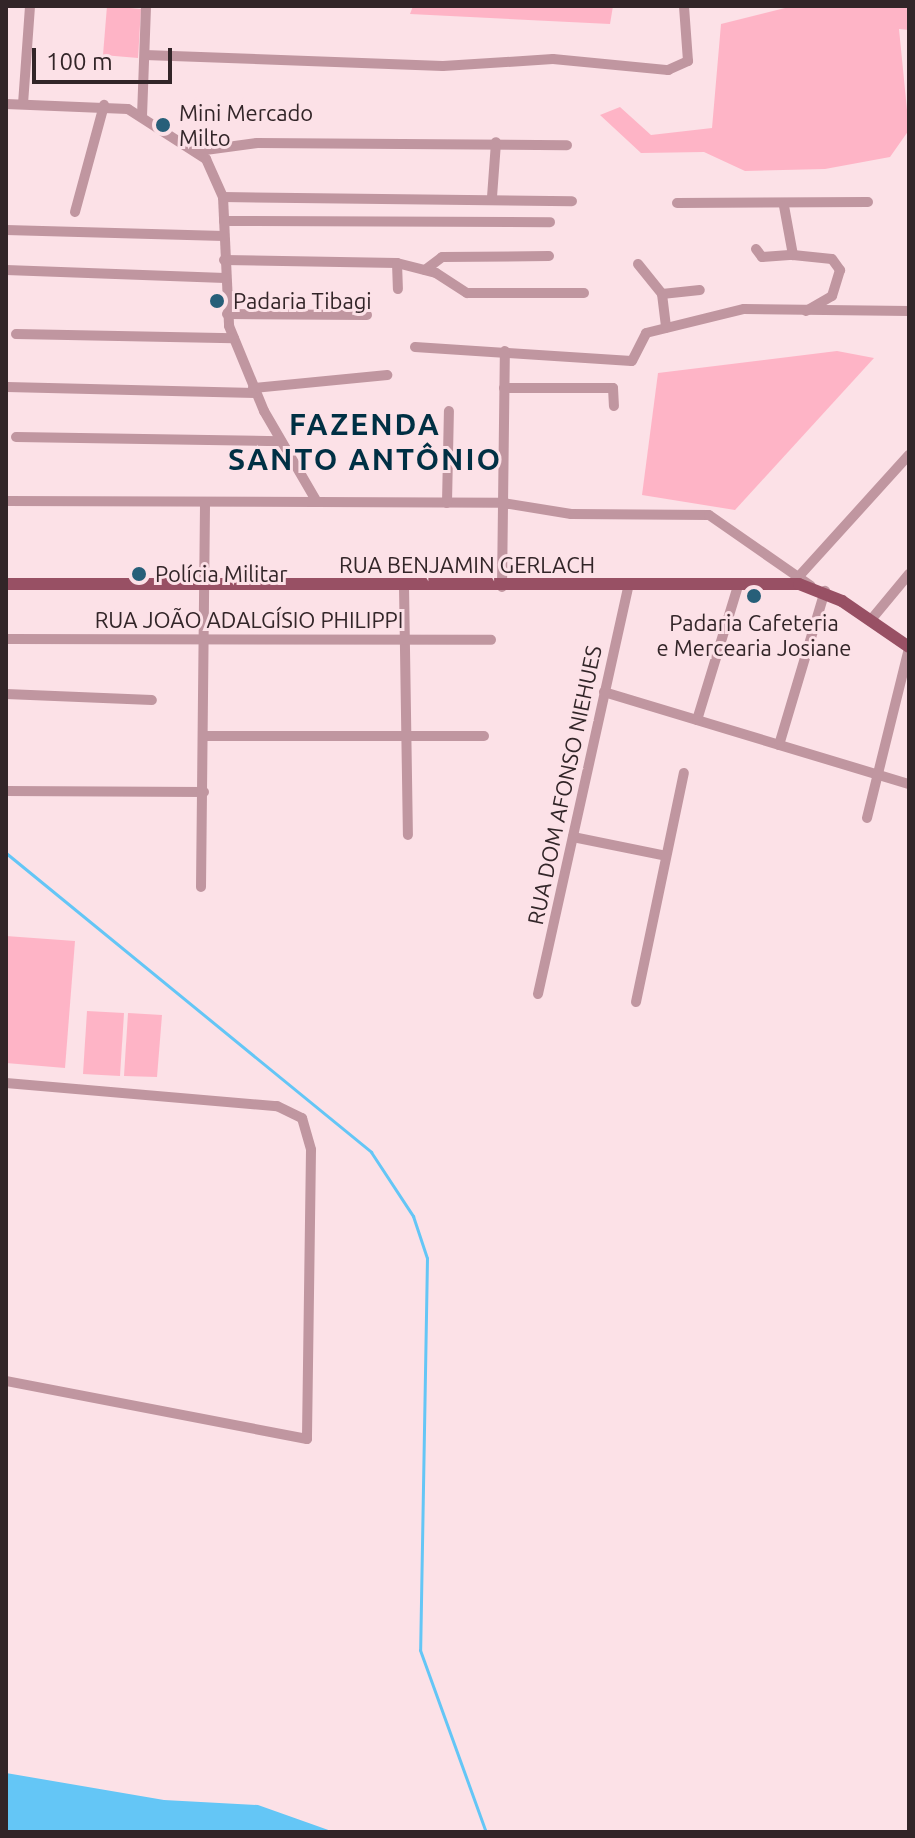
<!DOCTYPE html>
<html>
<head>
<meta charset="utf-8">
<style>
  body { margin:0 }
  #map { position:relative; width:915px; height:1838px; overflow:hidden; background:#fce1e7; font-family:Ubuntu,sans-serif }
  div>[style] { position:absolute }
  .green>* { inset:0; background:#feb4c6 }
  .water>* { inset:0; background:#64c6f6 }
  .stream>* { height:3px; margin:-1.5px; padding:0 1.5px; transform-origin:1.5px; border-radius:1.5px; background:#64c6f6 }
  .minor>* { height:10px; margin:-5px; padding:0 5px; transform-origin:5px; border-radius:5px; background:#c096a0 }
  .major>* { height:12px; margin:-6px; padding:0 6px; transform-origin:6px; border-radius:6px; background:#985064 }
  .dots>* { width:22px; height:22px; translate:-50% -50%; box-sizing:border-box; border:4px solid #fce1e7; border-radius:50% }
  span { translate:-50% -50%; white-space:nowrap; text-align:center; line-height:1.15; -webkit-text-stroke:6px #fce1e7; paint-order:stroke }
  .poi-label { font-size:22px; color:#322528 }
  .left { translate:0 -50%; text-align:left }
  .street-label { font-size:22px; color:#322528 }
  .district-label { font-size:30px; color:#003044; font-weight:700; letter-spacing:2px }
  .frame { position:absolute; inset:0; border:8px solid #322528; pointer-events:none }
  .scale { position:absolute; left:32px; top:48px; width:140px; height:36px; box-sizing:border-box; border:4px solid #322528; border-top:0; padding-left:10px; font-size:24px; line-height:28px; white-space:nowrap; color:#322528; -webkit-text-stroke:6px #fce1e7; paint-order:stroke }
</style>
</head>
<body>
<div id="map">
  <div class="green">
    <div style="clip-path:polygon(107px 6px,141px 9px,138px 58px,103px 55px)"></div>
    <div style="clip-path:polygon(413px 6px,613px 6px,610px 24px,410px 14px)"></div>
    <div style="clip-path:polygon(793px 6px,909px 6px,909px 30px,899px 29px,909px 130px,890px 157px,825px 169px,745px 171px,704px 152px,641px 153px,600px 115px,620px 107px,651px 135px,712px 128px,721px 24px)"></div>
    <div style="clip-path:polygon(837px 351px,874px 358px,735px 510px,642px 495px,658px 373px)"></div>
    <div style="clip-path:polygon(6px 936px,75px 941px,65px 1068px,6px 1063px)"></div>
    <div style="clip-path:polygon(87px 1011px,124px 1013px,120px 1076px,83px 1074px)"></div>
    <div style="clip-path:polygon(128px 1013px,162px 1015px,157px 1077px,124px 1076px)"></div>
  </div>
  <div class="water">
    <div style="clip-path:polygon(6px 1773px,164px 1800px,258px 1805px,334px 1832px,6px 1832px)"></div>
  </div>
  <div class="stream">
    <div style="left:6px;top:853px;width:472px;rotate:39.3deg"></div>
    <div style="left:371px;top:1152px;width:77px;rotate:56.7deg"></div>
    <div style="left:413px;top:1216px;width:44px;rotate:71.6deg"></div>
    <div style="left:427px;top:1258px;width:392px;rotate:91deg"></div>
    <div style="left:420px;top:1650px;width:194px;rotate:70.1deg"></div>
  </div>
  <div class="minor">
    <div style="left:145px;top:55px;width:298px;rotate:2.1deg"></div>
    <div style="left:443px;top:66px;width:110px;rotate:-3.6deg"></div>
    <div style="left:553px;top:59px;width:116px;rotate:5.5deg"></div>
    <div style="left:668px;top:70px;width:22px;rotate:-24deg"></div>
    <div style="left:688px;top:61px;width:55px;rotate:-94.2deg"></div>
    <div style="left:6px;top:104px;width:122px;rotate:2.3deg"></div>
    <div style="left:128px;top:109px;width:93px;rotate:32.7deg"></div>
    <div style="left:206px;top:159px;width:42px;rotate:65.9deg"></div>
    <div style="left:223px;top:197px;width:129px;rotate:87.3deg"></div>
    <div style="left:229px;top:326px;width:92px;rotate:67.6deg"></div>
    <div style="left:264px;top:411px;width:105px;rotate:59.8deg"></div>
    <div style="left:23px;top:104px;width:98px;rotate:-85.9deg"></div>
    <div style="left:142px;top:116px;width:110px;rotate:-87.9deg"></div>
    <div style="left:198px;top:151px;width:60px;rotate:-7.7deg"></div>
    <div style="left:257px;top:143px;width:310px;rotate:0.4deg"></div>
    <div style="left:223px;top:197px;width:349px;rotate:0.7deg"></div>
    <div style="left:492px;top:197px;width:55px;rotate:-85.8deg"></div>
    <div style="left:677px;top:203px;width:191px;rotate:-0.3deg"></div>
    <div style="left:784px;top:206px;width:50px;rotate:79.6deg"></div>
    <div style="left:793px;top:255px;width:39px;rotate:6deg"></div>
    <div style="left:832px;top:259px;width:14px;rotate:54deg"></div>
    <div style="left:840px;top:270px;width:27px;rotate:107deg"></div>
    <div style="left:832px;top:296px;width:30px;rotate:150deg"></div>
    <div style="left:75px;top:212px;width:111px;rotate:-74.8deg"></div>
    <div style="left:224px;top:221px;width:326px;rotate:0.2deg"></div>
    <div style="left:6px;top:230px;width:218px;rotate:1.6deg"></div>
    <div style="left:756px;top:249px;width:10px;rotate:53deg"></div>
    <div style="left:762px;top:257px;width:31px;rotate:-4deg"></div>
    <div style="left:224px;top:260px;width:173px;rotate:1deg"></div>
    <div style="left:397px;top:263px;width:40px;rotate:14.4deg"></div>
    <div style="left:436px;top:273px;width:37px;rotate:33deg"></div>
    <div style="left:467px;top:293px;width:117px"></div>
    <div style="left:397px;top:263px;width:26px;rotate:88deg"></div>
    <div style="left:638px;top:264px;width:38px;rotate:51deg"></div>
    <div style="left:662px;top:294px;width:34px;rotate:83deg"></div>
    <div style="left:6px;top:270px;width:219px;rotate:2.1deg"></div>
    <div style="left:425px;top:270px;width:21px;rotate:-37deg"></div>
    <div style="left:442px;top:257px;width:107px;rotate:-0.5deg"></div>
    <div style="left:662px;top:294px;width:38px;rotate:-6deg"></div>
    <div style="left:227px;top:314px;width:140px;rotate:0.4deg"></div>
    <div style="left:16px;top:334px;width:218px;rotate:1.1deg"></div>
    <div style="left:415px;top:347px;width:217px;rotate:3.7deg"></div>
    <div style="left:632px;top:361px;width:31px;rotate:-63deg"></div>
    <div style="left:646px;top:333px;width:101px;rotate:-13.8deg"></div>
    <div style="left:744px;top:309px;width:165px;rotate:0.7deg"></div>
    <div style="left:7px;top:387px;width:248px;rotate:1.4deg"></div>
    <div style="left:253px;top:388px;width:135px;rotate:-5.5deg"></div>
    <div style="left:504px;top:388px;width:109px"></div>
    <div style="left:613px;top:388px;width:18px;rotate:87deg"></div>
    <div style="left:16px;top:437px;width:265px;rotate:0.9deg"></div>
    <div style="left:6px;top:501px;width:497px;rotate:0.2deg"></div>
    <div style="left:503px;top:503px;width:69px;rotate:9.2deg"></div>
    <div style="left:571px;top:514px;width:138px;rotate:0.4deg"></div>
    <div style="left:709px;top:515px;width:124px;rotate:34.8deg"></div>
    <div style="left:447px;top:503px;width:92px;rotate:-88.8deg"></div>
    <div style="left:801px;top:574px;width:161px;rotate:-47.8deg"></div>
    <div style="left:404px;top:586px;width:249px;rotate:89.1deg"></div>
    <div style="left:502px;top:587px;width:236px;rotate:-89.3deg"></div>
    <div style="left:870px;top:621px;width:61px;rotate:-50.3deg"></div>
    <div style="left:6px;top:639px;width:485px;rotate:0.1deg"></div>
    <div style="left:604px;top:692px;width:319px;rotate:16.8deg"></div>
    <div style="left:6px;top:694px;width:146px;rotate:2.4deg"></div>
    <div style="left:697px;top:720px;width:143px;rotate:-73deg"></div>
    <div style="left:204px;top:736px;width:280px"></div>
    <div style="left:779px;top:745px;width:161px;rotate:-73.4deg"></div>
    <div style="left:6px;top:791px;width:198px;rotate:0.3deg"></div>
    <div style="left:867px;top:818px;width:175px;rotate:-76.1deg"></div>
    <div style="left:573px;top:837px;width:95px;rotate:11.5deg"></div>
    <div style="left:201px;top:887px;width:385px;rotate:-89.4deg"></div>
    <div style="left:538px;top:994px;width:420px;rotate:-77.5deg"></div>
    <div style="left:636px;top:1002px;width:234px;rotate:-78.2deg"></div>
    <div style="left:6px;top:1083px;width:272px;rotate:4.9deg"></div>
    <div style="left:277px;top:1106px;width:28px;rotate:26deg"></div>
    <div style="left:302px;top:1118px;width:33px;rotate:74deg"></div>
    <div style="left:311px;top:1150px;width:289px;rotate:90.8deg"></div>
    <div style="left:307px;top:1439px;width:307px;rotate:-169.1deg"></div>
  </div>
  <div class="major">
    <div style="left:6px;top:584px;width:793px"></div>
    <div style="left:799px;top:584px;width:46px;rotate:21.6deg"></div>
    <div style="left:842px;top:601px;width:81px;rotate:34.5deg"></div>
  </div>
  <div class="dots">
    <div style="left:163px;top:125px;background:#275f79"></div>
    <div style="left:217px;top:301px;background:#275f79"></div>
    <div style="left:139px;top:574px;background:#275f79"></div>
    <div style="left:754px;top:596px;background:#275f79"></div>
  </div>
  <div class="poi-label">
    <span class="left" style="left:179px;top:125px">Mini Mercado<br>Milto</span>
    <span class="left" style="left:233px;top:301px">Padaria Tibagi</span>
    <span class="left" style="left:155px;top:574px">Polícia Militar</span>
    <span style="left:754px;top:635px">Padaria Cafeteria<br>e Mercearia Josiane</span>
  </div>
  <div class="street-label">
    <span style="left:467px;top:565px">RUA BENJAMIN GERLACH</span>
    <span style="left:249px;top:620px">RUA JOÃO ADALGÍSIO PHILIPPI</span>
    <span style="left:564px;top:785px;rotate:-78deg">RUA DOM AFONSO NIEHUES</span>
  </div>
  <div class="district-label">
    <span style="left:365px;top:441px">FAZENDA<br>SANTO ANTÔNIO</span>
  </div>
  <div class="frame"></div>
  <div class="scale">100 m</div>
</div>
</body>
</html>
